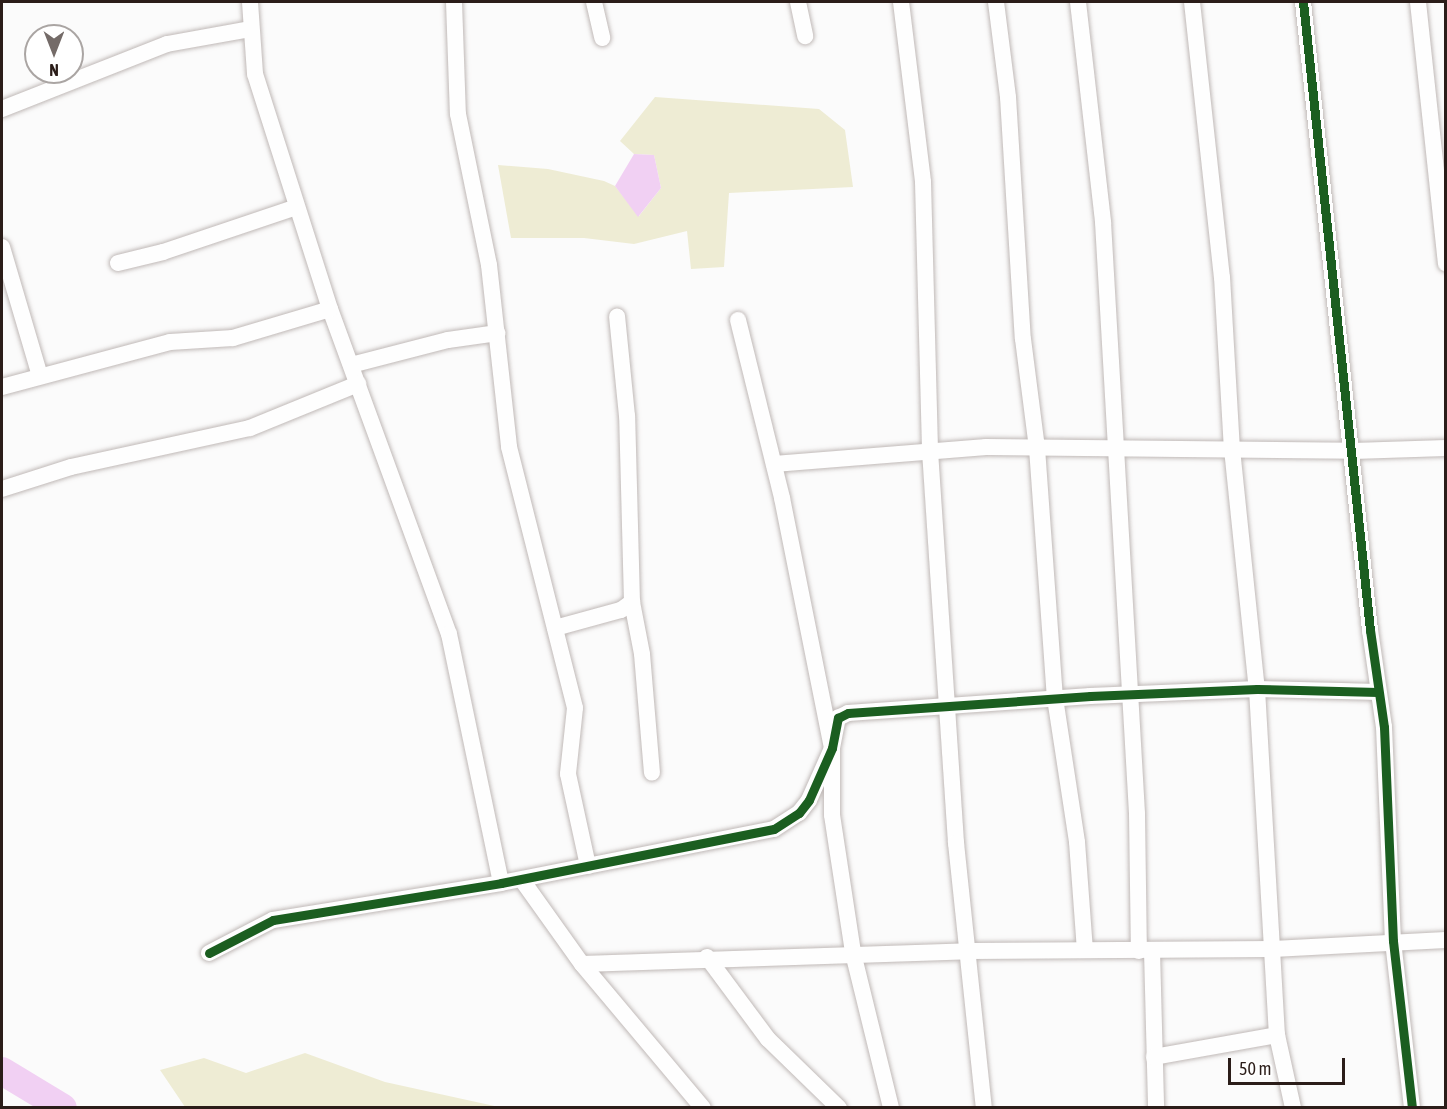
<!DOCTYPE html>
<html>
<head>
<meta charset="utf-8">
<style>
  body { margin:0 }
  #map { position:relative; width:1447px; height:1109px; overflow:hidden; background:#fbfbfb; font-family:"Asap Condensed",sans-serif }
  div>[style] { position:absolute }
  .green>* { inset:0; background:#eeecd4 }
  .water>* { inset:0; background:#f1d0f3 }
  .river>* { height:28px; margin:-14px; padding:0 14px; transform-origin:14px; border-radius:14px; background:#f1d0f3 }
  .roads { filter:drop-shadow(0 0 2px #c0b9b7) drop-shadow(0 0 2px #c0b9b7) }
  .minor>* { height:16px; margin:-8px; padding:0 8px; transform-origin:8px; border-radius:8px; background:#fefefe }
  .cycleway>* { height:9px; margin:-4.5px; padding:0 4.5px; transform-origin:4.5px; border-radius:4.5px; background:#1b5e20 }
  span { translate:-50% -50%; white-space:nowrap; text-align:center; line-height:1.15; -webkit-text-stroke:4.5px #fff; paint-order:stroke }
  .frame { position:absolute; inset:0; border:3px solid #2b1d19; pointer-events:none }
  .north { position:absolute; left:24px; top:24px; width:60px; height:60px; box-sizing:border-box; background:#fff; border:2px solid #aaa5a3; border-radius:50%; rotate:180deg; font-size:16px; font-weight:700; line-height:24px; text-align:center; color:#2b1d19 }
  .north::after { content:''; display:block; margin:auto; width:21px; height:27px; background:#746b68; clip-path:polygon(50% 0,100% 100%,50% 72%,0 100%) }
  .scale { position:absolute; left:1228px; top:1058px; width:117px; height:27px; box-sizing:border-box; border:3px solid #2b1d19; border-top:0; padding-left:8px; font-size:18px; line-height:21px; white-space:nowrap; color:#2b1d19; -webkit-text-stroke:4px #fff; paint-order:stroke }
</style>
</head>
<body>
<div id="map">
  <div class="green">
    <div style="clip-path:polygon(655px 97px,819px 109px,845px 130px,853px 187px,729px 193px,724px 267px,691px 269px,687px 231px,634px 244px,584px 238px,511px 238px,498px 165px,548px 169px,604px 181px,615px 186px,639px 216px,661px 188px,654px 155px,634px 154px,620px 141px)"></div>
    <div style="clip-path:polygon(305px 1053px,385px 1082px,499px 1107px,185px 1107px,160px 1070px,204px 1058px,246px 1073px)"></div>
  </div>
  <div class="water">
    <div style="clip-path:polygon(634px 154px,654px 155px,661px 188px,638px 217px,615px 186px)"></div>
  </div>
  <div class="river">
    <div style="left:2px;top:1071px;width:71px;rotate:31.2deg"></div>
  </div>
  <div class="roads">
    <div class="minor">
      <div style="left:250px;top:2px;width:72px;rotate:86deg"></div>
      <div style="left:255px;top:74px;width:247px;rotate:72.3deg"></div>
      <div style="left:330px;top:309px;width:346px;rotate:69.9deg"></div>
      <div style="left:449px;top:634px;width:254px;rotate:78.2deg"></div>
      <div style="left:454px;top:2px;width:112px;rotate:88deg"></div>
      <div style="left:458px;top:114px;width:154px;rotate:78.4deg"></div>
      <div style="left:489px;top:265px;width:183px;rotate:83.7deg"></div>
      <div style="left:509px;top:447px;width:269px;rotate:75.8deg"></div>
      <div style="left:575px;top:708px;width:66px;rotate:96.1deg"></div>
      <div style="left:568px;top:774px;width:94px;rotate:77.7deg"></div>
      <div style="left:594px;top:2px;width:37px;rotate:77deg"></div>
      <div style="left:798px;top:2px;width:35px;rotate:78deg"></div>
      <div style="left:901px;top:2px;width:181px;rotate:83deg"></div>
      <div style="left:923px;top:182px;width:269px;rotate:88.5deg"></div>
      <div style="left:930px;top:451px;width:393px;rotate:86.2deg"></div>
      <div style="left:956px;top:843px;width:266px;rotate:84deg"></div>
      <div style="left:996px;top:2px;width:96px;rotate:82.8deg"></div>
      <div style="left:1008px;top:97px;width:242px;rotate:86.5deg"></div>
      <div style="left:1023px;top:339px;width:110px;rotate:82.7deg"></div>
      <div style="left:1037px;top:448px;width:251px;rotate:85.9deg"></div>
      <div style="left:1055px;top:698px;width:146px;rotate:81.3deg"></div>
      <div style="left:1077px;top:842px;width:108px;rotate:85.8deg"></div>
      <div style="left:1078px;top:2px;width:221px;rotate:83.5deg"></div>
      <div style="left:1103px;top:222px;width:593px;rotate:86.71deg"></div>
      <div style="left:1137px;top:814px;width:137px;rotate:89.2deg"></div>
      <div style="left:1192px;top:2px;width:277px;rotate:83.8deg"></div>
      <div style="left:1222px;top:277px;width:172px;rotate:86.7deg"></div>
      <div style="left:1232px;top:449px;width:241px;rotate:84.1deg"></div>
      <div style="left:1257px;top:689px;width:347px;rotate:86.7deg"></div>
      <div style="left:1277px;top:1035px;width:75px;rotate:77.6deg"></div>
      <div style="left:1303px;top:2px;width:632px;rotate:83.91deg"></div>
      <div style="left:1370px;top:630px;width:98px;rotate:81.8deg"></div>
      <div style="left:1384px;top:727px;width:214px;rotate:87.6deg"></div>
      <div style="left:1393px;top:941px;width:168px;rotate:83.5deg"></div>
      <div style="left:1418px;top:2px;width:263px;rotate:83.9deg"></div>
      <div style="left:2px;top:109px;width:177px;rotate:-21.5deg"></div>
      <div style="left:167px;top:44px;width:84px;rotate:-10.2deg"></div>
      <div style="left:2px;top:247px;width:134px;rotate:73.6deg"></div>
      <div style="left:118px;top:263px;width:46px;rotate:-13.7deg"></div>
      <div style="left:163px;top:252px;width:141px;rotate:-18.6deg"></div>
      <div style="left:738px;top:320px;width:183px;rotate:76.1deg"></div>
      <div style="left:782px;top:498px;width:255px;rotate:78.7deg"></div>
      <div style="left:832px;top:748px;width:67px;rotate:90deg"></div>
      <div style="left:832px;top:815px;width:140px;rotate:81.3deg"></div>
      <div style="left:853px;top:953px;width:160px;rotate:76.2deg"></div>
      <div style="left:351px;top:365px;width:100px;rotate:-14.5deg"></div>
      <div style="left:448px;top:340px;width:50px;rotate:-8deg"></div>
      <div style="left:2px;top:387px;width:174px;rotate:-15deg"></div>
      <div style="left:170px;top:342px;width:63px;rotate:-3.6deg"></div>
      <div style="left:233px;top:338px;width:101px;rotate:-16.6deg"></div>
      <div style="left:774px;top:464px;width:213px;rotate:-4.6deg"></div>
      <div style="left:986px;top:447px;width:367px;rotate:0.6deg"></div>
      <div style="left:1353px;top:451px;width:93px;rotate:-1.8deg"></div>
      <div style="left:2px;top:489px;width:72px;rotate:-17.7deg"></div>
      <div style="left:71px;top:467px;width:183px;rotate:-12.3deg"></div>
      <div style="left:250px;top:428px;width:117px;rotate:-22.2deg"></div>
      <div style="left:632px;top:602px;width:53px;rotate:79.1deg"></div>
      <div style="left:642px;top:654px;width:119px;rotate:85.2deg"></div>
      <div style="left:555px;top:628px;width:68px;rotate:-15.3deg"></div>
      <div style="left:621px;top:610px;width:14px;rotate:-36deg"></div>
      <div style="left:632px;top:602px;width:186px;rotate:-91.5deg"></div>
      <div style="left:627px;top:416px;width:100px;rotate:-95.7deg"></div>
      <div style="left:522px;top:880px;width:103px;rotate:54.5deg"></div>
      <div style="left:582px;top:964px;width:188px;rotate:50deg"></div>
      <div style="left:1152px;top:951px;width:157px;rotate:88.5deg"></div>
      <div style="left:209px;top:953px;width:72px;rotate:-27.3deg"></div>
      <div style="left:273px;top:920px;width:231px;rotate:-9.2deg"></div>
      <div style="left:501px;top:883px;width:278px;rotate:-11.2deg"></div>
      <div style="left:774px;top:829px;width:30px;rotate:-33deg"></div>
      <div style="left:799px;top:813px;width:16px;rotate:-52deg"></div>
      <div style="left:809px;top:800px;width:57px;rotate:-66.1deg"></div>
      <div style="left:832px;top:748px;width:31px;rotate:-79deg"></div>
      <div style="left:838px;top:718px;width:11px;rotate:-27deg"></div>
      <div style="left:848px;top:713px;width:243px;rotate:-4deg"></div>
      <div style="left:1090px;top:696px;width:167px;rotate:-2.4deg"></div>
      <div style="left:1257px;top:689px;width:121px;rotate:1.4deg"></div>
      <div style="left:707px;top:957px;width:102px;rotate:53.4deg"></div>
      <div style="left:768px;top:1039px;width:99px;rotate:44.2deg"></div>
      <div style="left:582px;top:964px;width:387px;rotate:-1.9deg"></div>
      <div style="left:969px;top:951px;width:304px;rotate:-0.4deg"></div>
      <div style="left:1273px;top:949px;width:173px;rotate:-3deg"></div>
      <div style="left:1154px;top:1057px;width:125px;rotate:-10.1deg"></div>
    </div>
  </div>
  <div class="cycleway">
    <div style="left:1303px;top:2px;width:632px;rotate:83.91deg"></div>
    <div style="left:1370px;top:630px;width:98px;rotate:81.8deg"></div>
    <div style="left:1384px;top:727px;width:214px;rotate:87.6deg"></div>
    <div style="left:1393px;top:941px;width:168px;rotate:83.5deg"></div>
    <div style="left:209px;top:953px;width:72px;rotate:-27.3deg"></div>
    <div style="left:273px;top:920px;width:231px;rotate:-9.2deg"></div>
    <div style="left:501px;top:883px;width:278px;rotate:-11.2deg"></div>
    <div style="left:774px;top:829px;width:30px;rotate:-33deg"></div>
    <div style="left:799px;top:813px;width:16px;rotate:-52deg"></div>
    <div style="left:809px;top:800px;width:57px;rotate:-66.1deg"></div>
    <div style="left:832px;top:748px;width:31px;rotate:-79deg"></div>
    <div style="left:838px;top:718px;width:11px;rotate:-27deg"></div>
    <div style="left:848px;top:713px;width:243px;rotate:-4deg"></div>
    <div style="left:1090px;top:696px;width:167px;rotate:-2.4deg"></div>
    <div style="left:1257px;top:689px;width:121px;rotate:1.4deg"></div>
  </div>
  <div class="frame"></div>
  <div class="north">N</div>
  <div class="scale">50 m</div>
</div>
</body>
</html>
